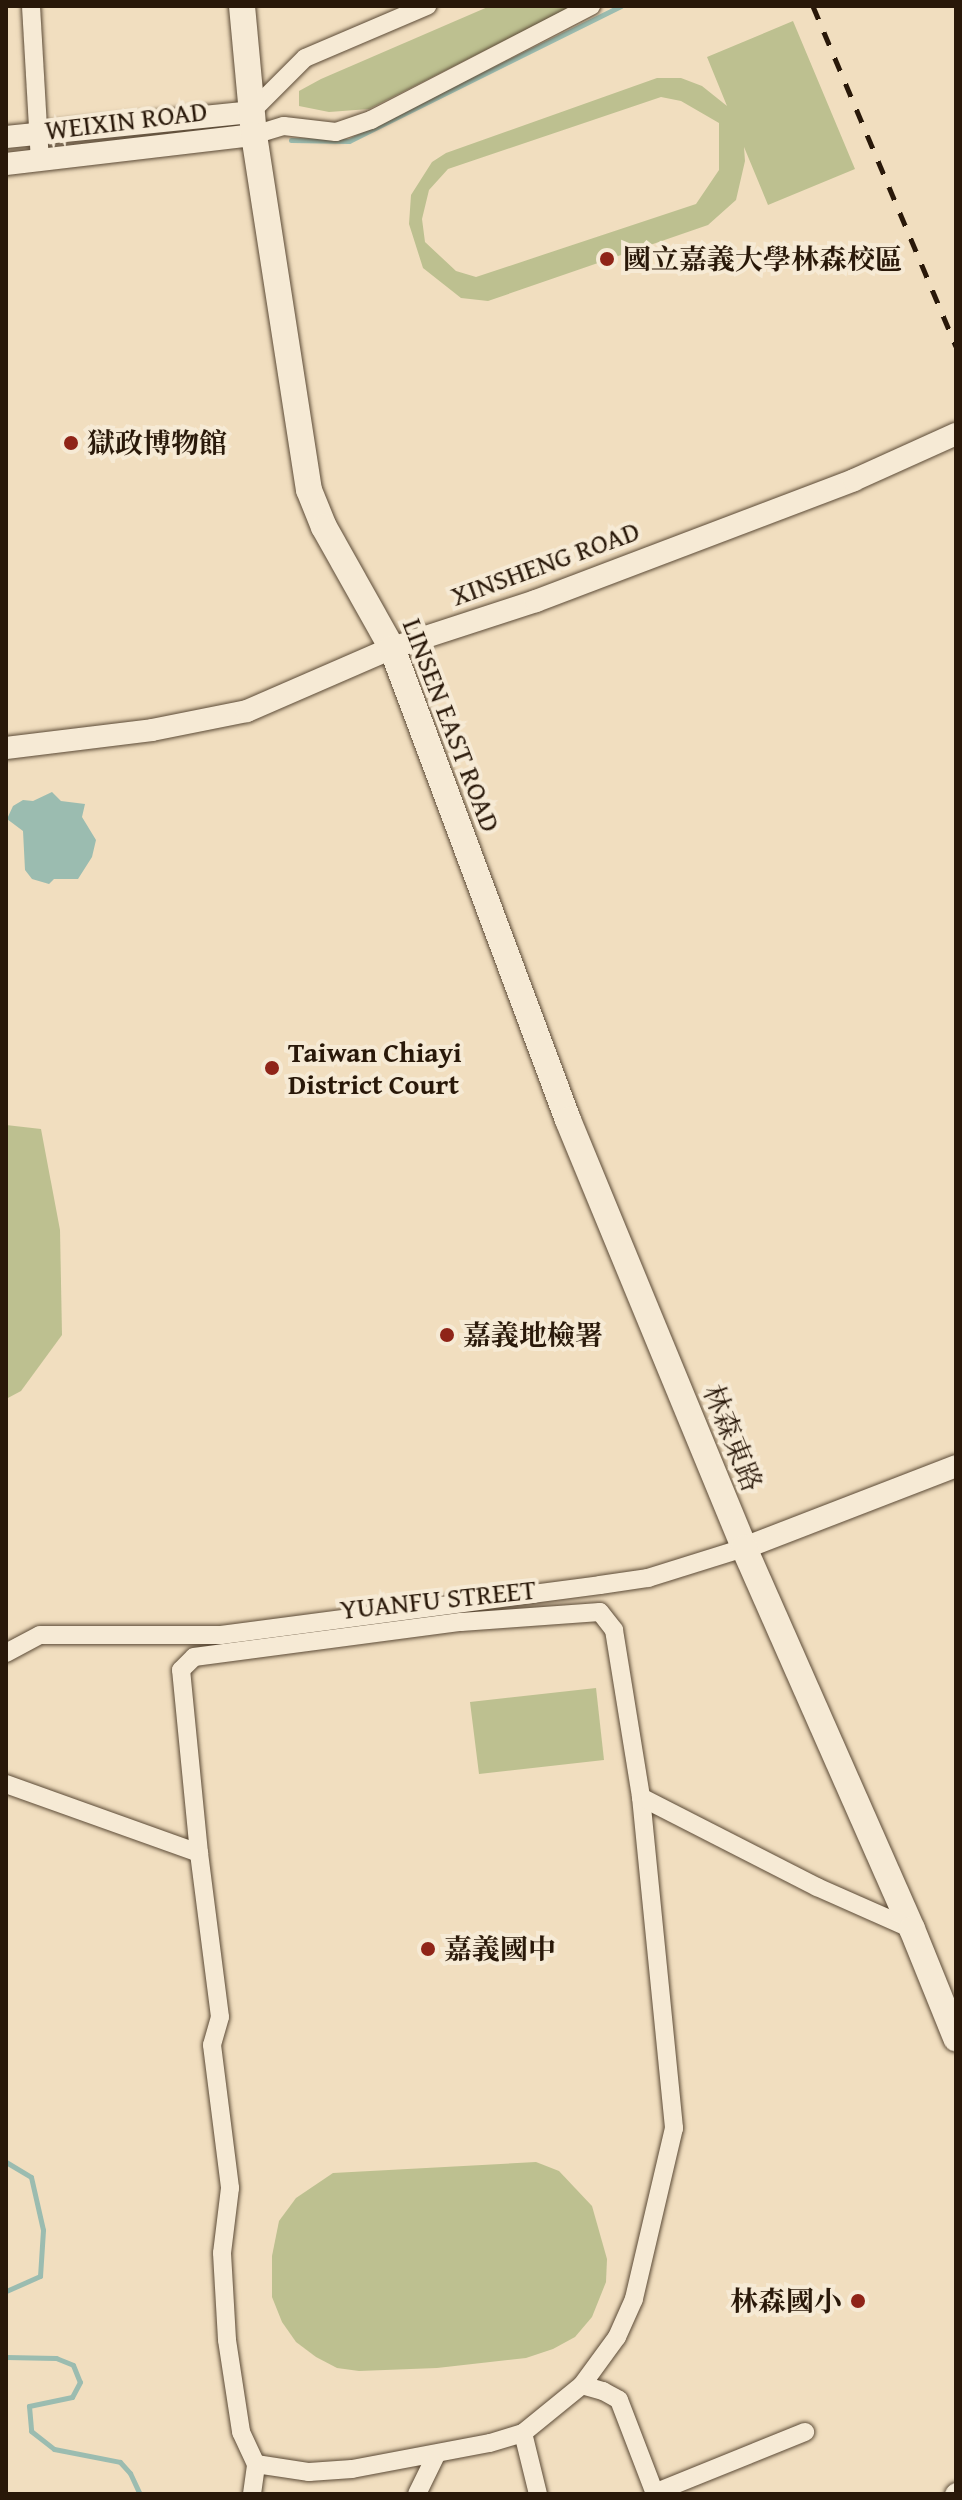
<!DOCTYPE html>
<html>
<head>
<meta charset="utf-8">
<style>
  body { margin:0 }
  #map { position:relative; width:962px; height:2500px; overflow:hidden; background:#f1debf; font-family:"Gentium Book Plus","Noto Serif TC",serif }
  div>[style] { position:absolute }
  .green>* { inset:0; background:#bdc090 }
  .water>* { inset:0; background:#9bbcb0 }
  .stream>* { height:5px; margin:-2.5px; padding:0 2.5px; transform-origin:2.5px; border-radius:2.5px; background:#9bbcb0 }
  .roads { filter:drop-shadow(0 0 2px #5b4a36) drop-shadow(0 0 2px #5b4a36) }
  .minor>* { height:18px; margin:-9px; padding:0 9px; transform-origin:9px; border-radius:9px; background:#f6ead5 }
  .tertiary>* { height:22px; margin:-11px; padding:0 11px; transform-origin:11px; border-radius:11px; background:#f6ead5 }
  .secondary>* { height:26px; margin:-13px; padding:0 13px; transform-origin:13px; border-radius:13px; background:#f6ead5 }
  .rail>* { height:5px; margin-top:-2.5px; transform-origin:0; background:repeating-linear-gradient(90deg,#291809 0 14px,transparent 0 28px) }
  .dots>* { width:22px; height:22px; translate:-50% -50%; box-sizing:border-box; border:4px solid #f6ead5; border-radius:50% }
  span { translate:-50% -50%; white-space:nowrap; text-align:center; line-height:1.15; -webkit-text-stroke:8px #f6ead5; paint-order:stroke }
  .street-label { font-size:28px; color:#291809 }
  .poi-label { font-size:28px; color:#291809; font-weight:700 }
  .left { translate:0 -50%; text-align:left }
  .right { translate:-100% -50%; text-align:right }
  .frame { position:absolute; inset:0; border:8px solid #291809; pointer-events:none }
</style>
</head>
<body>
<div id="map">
  <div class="green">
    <div style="clip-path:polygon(490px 6px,573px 6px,369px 109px,329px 112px,299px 106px,299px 91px,321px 79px)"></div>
    <div style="clip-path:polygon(evenodd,793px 21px,855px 169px,768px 205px,744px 147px,745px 161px,736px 200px,708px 225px,488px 301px,461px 298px,423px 268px,409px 224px,411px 195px,432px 162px,446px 153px,657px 78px,681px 78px,702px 86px,727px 106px,707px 57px,793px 21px,661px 97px,681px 101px,719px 123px,719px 170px,696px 204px,476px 277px,456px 271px,425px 242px,422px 219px,429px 190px,448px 169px,661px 97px)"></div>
    <div style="clip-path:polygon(6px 1125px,41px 1129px,60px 1230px,62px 1335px,21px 1391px,6px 1399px)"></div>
    <div style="clip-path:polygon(596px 1688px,604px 1760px,479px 1774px,470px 1702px)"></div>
    <div style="clip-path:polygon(536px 2162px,559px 2171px,592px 2206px,607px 2259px,606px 2282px,592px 2317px,575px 2337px,553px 2349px,526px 2358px,437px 2368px,359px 2371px,337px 2368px,316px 2357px,296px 2342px,282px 2322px,272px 2297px,272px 2256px,279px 2221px,296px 2198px,333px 2173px)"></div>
  </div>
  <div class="water">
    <div style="clip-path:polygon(52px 792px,61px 801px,85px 804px,82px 817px,96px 840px,92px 857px,78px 879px,54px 879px,49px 884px,32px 879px,25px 870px,23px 831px,7px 819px,13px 806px,23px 800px,33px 801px)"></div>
  </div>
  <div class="stream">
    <div style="left:291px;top:140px;width:58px;rotate:1deg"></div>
    <div style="left:349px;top:141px;width:304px;rotate:-26.4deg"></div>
    <div style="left:6px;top:2162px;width:29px;rotate:31deg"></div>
    <div style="left:31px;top:2177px;width:54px;rotate:77.2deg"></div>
    <div style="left:43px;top:2230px;width:46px;rotate:93.7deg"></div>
    <div style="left:40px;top:2276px;width:37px;rotate:156deg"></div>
    <div style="left:6px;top:2357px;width:50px;rotate:1.1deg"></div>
    <div style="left:56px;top:2358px;width:18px;rotate:22deg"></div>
    <div style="left:73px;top:2365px;width:18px;rotate:68deg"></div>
    <div style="left:80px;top:2382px;width:17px;rotate:118deg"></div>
    <div style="left:72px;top:2397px;width:44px;rotate:168.2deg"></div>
    <div style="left:29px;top:2406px;width:25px;rotate:85deg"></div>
    <div style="left:31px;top:2431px;width:29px;rotate:38deg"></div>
    <div style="left:54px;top:2449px;width:67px;rotate:11.1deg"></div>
    <div style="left:120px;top:2462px;width:15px;rotate:48deg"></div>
    <div style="left:130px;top:2473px;width:23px;rotate:65deg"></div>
  </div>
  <div class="roads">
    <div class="minor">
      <div style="left:31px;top:6px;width:154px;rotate:86.7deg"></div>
      <div style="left:251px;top:112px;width:76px;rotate:-45deg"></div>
      <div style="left:305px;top:58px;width:133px;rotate:-23.1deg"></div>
      <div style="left:254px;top:135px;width:31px;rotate:-17deg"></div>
      <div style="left:284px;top:126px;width:52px;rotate:6.6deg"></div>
      <div style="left:336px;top:132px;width:37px;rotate:-19deg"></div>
      <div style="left:371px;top:120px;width:248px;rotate:-27.4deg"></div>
      <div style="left:6px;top:1653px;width:38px;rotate:-28deg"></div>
      <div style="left:40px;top:1635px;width:181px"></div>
      <div style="left:221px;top:1635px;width:382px;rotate:-7.5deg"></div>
      <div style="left:600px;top:1585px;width:49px;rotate:-8.3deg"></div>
      <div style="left:648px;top:1578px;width:101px;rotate:-17.4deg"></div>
      <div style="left:6px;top:1784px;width:205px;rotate:19.7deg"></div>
      <div style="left:199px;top:1853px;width:184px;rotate:-95.6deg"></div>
      <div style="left:181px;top:1670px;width:18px;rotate:-45deg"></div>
      <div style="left:194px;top:1657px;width:269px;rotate:-7.5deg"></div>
      <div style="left:461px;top:1622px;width:139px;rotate:-4.1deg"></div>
      <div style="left:600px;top:1612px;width:23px;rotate:52deg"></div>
      <div style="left:614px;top:1630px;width:169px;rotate:80.8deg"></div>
      <div style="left:641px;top:1797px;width:333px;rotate:84.3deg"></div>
      <div style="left:674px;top:2128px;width:176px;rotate:103.2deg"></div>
      <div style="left:634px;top:2299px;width:42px;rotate:114.1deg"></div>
      <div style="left:617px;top:2337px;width:59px;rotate:126.1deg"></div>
      <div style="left:582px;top:2385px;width:76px;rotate:140.9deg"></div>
      <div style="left:641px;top:1797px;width:198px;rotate:27.1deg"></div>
      <div style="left:817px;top:1887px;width:104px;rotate:23.9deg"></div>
      <div style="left:199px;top:1853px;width:165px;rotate:82.7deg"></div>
      <div style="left:220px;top:2017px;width:29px;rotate:106deg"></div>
      <div style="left:212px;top:2045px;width:144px;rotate:82.8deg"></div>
      <div style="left:230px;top:2188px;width:65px;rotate:97deg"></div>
      <div style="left:222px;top:2253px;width:87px;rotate:86.7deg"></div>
      <div style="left:227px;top:2340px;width:93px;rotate:81.3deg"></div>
      <div style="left:241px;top:2432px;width:35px;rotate:65deg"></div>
      <div style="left:256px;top:2464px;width:54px;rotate:8.6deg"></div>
      <div style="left:309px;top:2472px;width:43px;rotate:-4deg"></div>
      <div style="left:352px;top:2469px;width:140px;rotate:-10.7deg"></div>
      <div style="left:490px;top:2443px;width:34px;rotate:-17deg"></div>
      <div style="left:523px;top:2433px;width:63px;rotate:76.2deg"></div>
      <div style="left:582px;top:2385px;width:22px;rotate:16deg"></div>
      <div style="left:603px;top:2391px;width:18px;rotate:29deg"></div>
      <div style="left:619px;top:2400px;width:101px;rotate:69deg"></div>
      <div style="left:654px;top:2493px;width:163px;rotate:-22deg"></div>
      <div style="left:252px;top:2494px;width:30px;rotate:-82deg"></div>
      <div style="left:417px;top:2494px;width:43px;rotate:-64deg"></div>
      <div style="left:954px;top:2494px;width:3px;rotate:-45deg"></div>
    </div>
    <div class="tertiary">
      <div style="left:6px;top:137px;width:246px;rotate:-5.8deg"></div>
      <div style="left:6px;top:164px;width:250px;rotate:-6.7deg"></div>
      <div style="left:6px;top:748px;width:147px;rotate:-7deg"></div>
      <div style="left:152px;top:730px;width:97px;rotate:-11.3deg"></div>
      <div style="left:247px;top:711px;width:158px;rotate:-23.5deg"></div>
      <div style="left:392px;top:648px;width:151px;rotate:-18.1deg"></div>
      <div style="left:536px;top:601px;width:340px;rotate:-20.8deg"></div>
      <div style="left:854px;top:480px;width:112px;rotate:-24.3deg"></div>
      <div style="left:744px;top:1548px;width:227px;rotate:-21.1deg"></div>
    </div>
    <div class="secondary">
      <div style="left:242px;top:6px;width:130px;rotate:84.7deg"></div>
      <div style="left:254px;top:135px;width:359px;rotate:81.2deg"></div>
      <div style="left:309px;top:490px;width:40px;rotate:68deg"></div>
      <div style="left:324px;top:527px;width:139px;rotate:60.7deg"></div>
      <div style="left:392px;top:648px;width:504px;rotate:69.55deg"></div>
      <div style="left:568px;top:1120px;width:463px;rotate:67.6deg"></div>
      <div style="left:744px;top:1548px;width:416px;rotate:66.2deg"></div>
      <div style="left:912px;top:1929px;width:118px;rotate:68deg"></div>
    </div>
  </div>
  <div class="rail">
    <div style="left:813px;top:6px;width:369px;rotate:67.2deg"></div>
  </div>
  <div class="dots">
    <div style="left:607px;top:259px;background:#8f2418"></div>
    <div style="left:71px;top:443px;background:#8f2418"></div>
    <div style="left:272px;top:1068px;background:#8f2418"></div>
    <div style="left:447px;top:1335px;background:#8f2418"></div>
    <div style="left:428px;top:1949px;background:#8f2418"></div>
    <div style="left:858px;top:2301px;background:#8f2418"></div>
  </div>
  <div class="street-label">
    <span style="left:126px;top:120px;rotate:-7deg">WEIXIN ROAD</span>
    <span style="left:545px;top:563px;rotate:-20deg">XINSHENG ROAD</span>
    <span style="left:452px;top:725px;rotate:69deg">LINSEN EAST ROAD</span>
    <span style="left:733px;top:1438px;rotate:68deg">林森東路</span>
    <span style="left:438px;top:1599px;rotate:-6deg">YUANFU STREET</span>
  </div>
  <div class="poi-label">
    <span class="left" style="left:623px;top:259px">國立嘉義大學林森校區</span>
    <span class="left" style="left:87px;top:443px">獄政博物館</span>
    <span class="left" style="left:288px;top:1068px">Taiwan Chiayi<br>District Court</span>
    <span class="left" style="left:463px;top:1335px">嘉義地檢署</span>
    <span class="left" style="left:444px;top:1949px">嘉義國中</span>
    <span class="right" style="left:842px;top:2301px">林森國小</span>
  </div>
  <div class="frame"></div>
</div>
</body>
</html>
